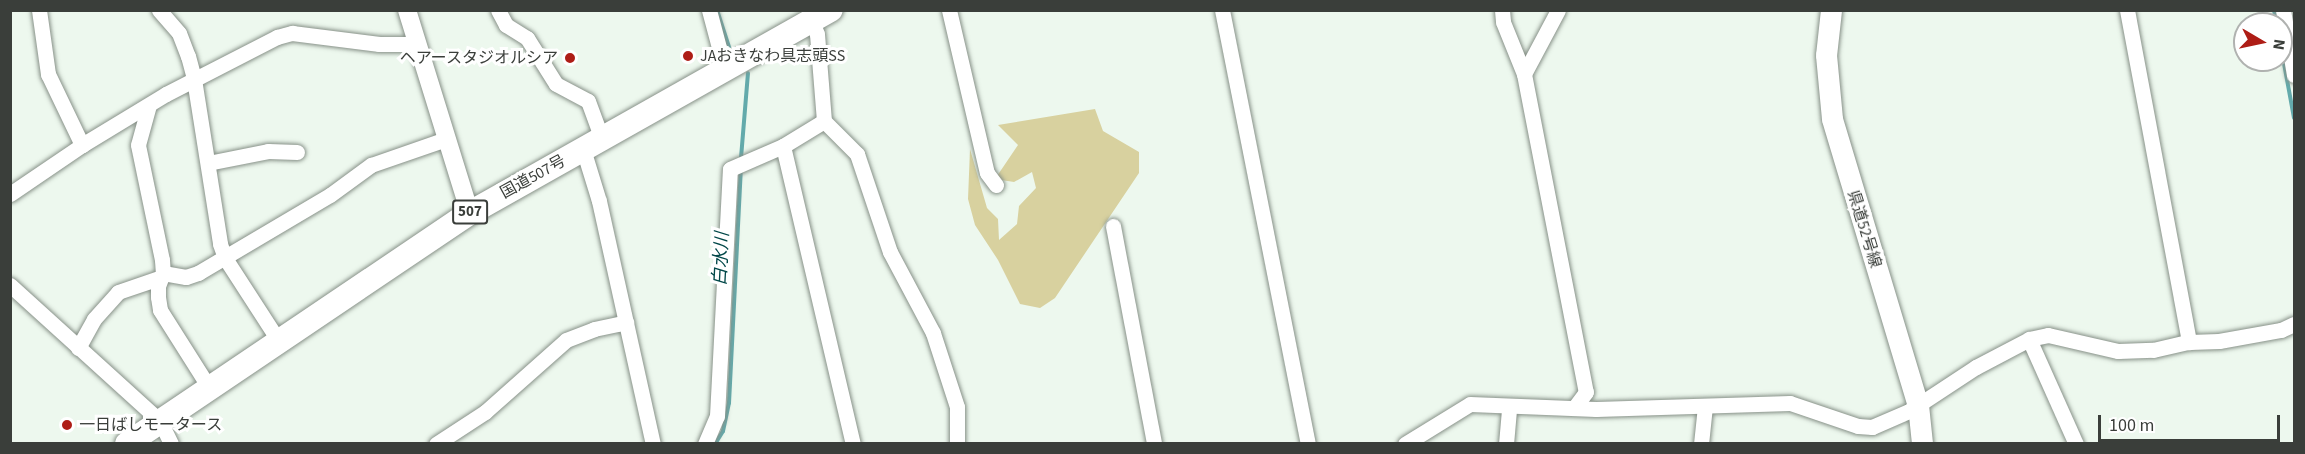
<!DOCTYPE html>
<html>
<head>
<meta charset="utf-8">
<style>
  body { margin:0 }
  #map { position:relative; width:2305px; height:454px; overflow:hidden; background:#edf8ee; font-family:"Source Sans 3","Noto Sans JP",sans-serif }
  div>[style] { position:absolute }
  .green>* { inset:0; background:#d8d19f }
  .stream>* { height:4px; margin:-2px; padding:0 2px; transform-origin:2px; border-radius:2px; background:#63aaab }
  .roads { filter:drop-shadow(0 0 2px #879188) drop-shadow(0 0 2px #879188) }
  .minor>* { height:15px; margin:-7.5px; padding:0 7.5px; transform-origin:7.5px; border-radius:7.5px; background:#fff }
  .tertiary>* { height:18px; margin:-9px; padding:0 9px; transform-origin:9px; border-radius:9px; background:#fff }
  .secondary>* { height:21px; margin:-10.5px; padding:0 10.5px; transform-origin:10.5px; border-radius:10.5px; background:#fff }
  .trunk>* { height:24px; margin:-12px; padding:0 12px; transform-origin:12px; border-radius:12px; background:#fff }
  .dots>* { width:16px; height:16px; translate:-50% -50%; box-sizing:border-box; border:3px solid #fff; border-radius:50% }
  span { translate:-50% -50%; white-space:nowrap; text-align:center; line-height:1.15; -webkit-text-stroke:6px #fff; paint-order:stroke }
  .shield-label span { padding:2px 4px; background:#fff; border:2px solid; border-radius:4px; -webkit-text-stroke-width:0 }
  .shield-label { font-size:15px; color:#3a3e3a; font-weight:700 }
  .poi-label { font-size:16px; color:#3a3e3a }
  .left { translate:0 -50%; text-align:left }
  .right { translate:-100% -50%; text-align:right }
  .street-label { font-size:16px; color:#3a3e3a }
  .water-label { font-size:18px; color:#014748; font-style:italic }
  .frame { position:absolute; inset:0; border:12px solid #3a3e3a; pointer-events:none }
  .north { position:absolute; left:2233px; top:12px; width:60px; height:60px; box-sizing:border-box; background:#fff; border:2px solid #b0b2b0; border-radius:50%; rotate:99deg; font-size:16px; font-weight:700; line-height:24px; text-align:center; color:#3a3e3a }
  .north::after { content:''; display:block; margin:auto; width:21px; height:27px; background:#ae1d16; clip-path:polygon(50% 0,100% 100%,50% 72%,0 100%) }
  .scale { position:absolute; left:2098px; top:415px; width:182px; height:27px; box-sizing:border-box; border:3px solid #3a3e3a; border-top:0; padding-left:8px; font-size:18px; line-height:21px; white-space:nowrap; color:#3a3e3a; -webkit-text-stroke:4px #fff; paint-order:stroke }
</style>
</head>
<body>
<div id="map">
  <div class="green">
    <div style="clip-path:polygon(1095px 109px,1103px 131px,1139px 152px,1139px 173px,1055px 298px,1040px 308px,1020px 304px,998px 260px,975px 225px,968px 199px,970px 149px,987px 208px,998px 219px,999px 240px,1017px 224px,1019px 206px,1036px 188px,1032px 172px,1014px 182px,995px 179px,1018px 145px,998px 125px)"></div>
  </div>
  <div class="stream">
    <div style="left:717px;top:10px;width:39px;rotate:72deg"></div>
    <div style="left:2274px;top:10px;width:14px;rotate:78deg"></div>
    <div style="left:2281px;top:47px;width:72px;rotate:79.6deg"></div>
    <div style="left:741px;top:158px;width:85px;rotate:-85.3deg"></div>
    <div style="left:715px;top:444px;width:15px;rotate:-58deg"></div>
    <div style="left:723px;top:431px;width:29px;rotate:-78deg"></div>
    <div style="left:729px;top:403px;width:234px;rotate:-87.1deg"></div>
  </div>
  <div class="roads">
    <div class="minor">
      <div style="left:39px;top:10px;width:65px;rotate:82deg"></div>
      <div style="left:48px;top:74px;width:79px;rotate:64.4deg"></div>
      <div style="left:159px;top:10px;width:30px;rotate:49deg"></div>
      <div style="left:179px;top:33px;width:25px;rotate:69deg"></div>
      <div style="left:188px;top:56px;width:24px;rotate:75deg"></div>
      <div style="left:194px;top:79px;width:167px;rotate:81deg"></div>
      <div style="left:220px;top:244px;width:15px;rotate:70deg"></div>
      <div style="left:225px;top:258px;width:98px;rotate:57.1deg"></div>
      <div style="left:498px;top:10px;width:17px;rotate:62deg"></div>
      <div style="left:506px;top:25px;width:25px;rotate:32deg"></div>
      <div style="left:527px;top:38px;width:54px;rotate:57.8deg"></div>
      <div style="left:556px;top:84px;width:36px;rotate:28deg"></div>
      <div style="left:588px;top:101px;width:40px;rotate:69.8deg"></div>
      <div style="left:709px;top:10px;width:62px;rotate:75.1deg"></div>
      <div style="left:949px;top:10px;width:167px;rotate:76.9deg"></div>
      <div style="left:987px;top:173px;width:15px;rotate:53deg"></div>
      <div style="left:1222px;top:10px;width:442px;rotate:78.8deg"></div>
      <div style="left:1502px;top:10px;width:12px;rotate:85deg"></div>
      <div style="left:1503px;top:22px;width:56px;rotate:68deg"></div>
      <div style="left:1524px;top:74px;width:324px;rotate:79deg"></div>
      <div style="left:1586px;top:392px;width:20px;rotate:127deg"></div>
      <div style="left:2127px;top:10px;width:338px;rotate:79.4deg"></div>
      <div style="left:2283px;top:10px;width:66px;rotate:80.4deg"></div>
      <div style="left:812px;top:21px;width:14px;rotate:69deg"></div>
      <div style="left:817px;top:34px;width:87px;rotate:85.4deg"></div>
      <div style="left:824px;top:121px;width:47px;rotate:45deg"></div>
      <div style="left:857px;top:154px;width:103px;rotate:71.4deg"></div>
      <div style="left:890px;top:252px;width:92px;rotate:62deg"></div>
      <div style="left:933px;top:333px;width:78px;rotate:72deg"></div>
      <div style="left:957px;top:407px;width:37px;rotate:90deg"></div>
      <div style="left:1524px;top:74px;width:72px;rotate:-62deg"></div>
      <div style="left:149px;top:105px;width:41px;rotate:105.4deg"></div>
      <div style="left:138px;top:145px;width:117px;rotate:78.2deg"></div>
      <div style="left:162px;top:260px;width:13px;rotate:86deg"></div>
      <div style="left:163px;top:273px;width:14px;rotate:111deg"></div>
      <div style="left:158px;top:286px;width:11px;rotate:90deg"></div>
      <div style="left:158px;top:297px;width:13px;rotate:81deg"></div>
      <div style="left:160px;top:310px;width:93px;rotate:57.7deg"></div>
      <div style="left:783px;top:146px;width:306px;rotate:76.8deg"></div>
      <div style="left:583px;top:149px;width:54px;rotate:72.9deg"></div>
      <div style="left:599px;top:201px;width:249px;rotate:77.5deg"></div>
      <div style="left:208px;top:163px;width:61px;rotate:-11.3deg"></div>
      <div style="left:268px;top:151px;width:29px;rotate:2deg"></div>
      <div style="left:10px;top:194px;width:87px;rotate:-34.2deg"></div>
      <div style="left:82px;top:145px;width:98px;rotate:-31.3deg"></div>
      <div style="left:166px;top:94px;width:125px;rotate:-27.2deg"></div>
      <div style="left:277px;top:37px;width:16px;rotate:-15deg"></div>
      <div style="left:292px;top:33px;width:88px;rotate:7.2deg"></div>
      <div style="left:379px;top:44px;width:38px"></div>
      <div style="left:1113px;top:226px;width:222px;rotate:79.3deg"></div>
      <div style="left:163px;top:273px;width:23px;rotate:10deg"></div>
      <div style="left:186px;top:277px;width:13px;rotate:-18deg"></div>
      <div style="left:198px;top:273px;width:153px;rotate:-30.6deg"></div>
      <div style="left:330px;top:195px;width:51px;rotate:-36.2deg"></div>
      <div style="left:371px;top:165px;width:79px;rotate:-19.1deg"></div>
      <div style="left:10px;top:285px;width:202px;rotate:42.2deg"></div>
      <div style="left:160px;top:421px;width:25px;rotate:64deg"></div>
      <div style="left:2029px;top:339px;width:115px;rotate:65.9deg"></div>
      <div style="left:78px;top:348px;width:33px;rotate:-61deg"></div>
      <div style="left:94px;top:319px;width:36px;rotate:-48deg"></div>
      <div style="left:118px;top:292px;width:46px;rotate:-18.8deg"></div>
      <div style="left:436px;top:444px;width:59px;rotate:-33.1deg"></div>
      <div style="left:485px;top:412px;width:108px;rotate:-41.6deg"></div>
      <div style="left:566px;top:340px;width:30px;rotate:-21deg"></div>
      <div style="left:594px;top:329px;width:33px;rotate:-12deg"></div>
      <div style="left:705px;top:444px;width:30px;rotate:-67deg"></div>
      <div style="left:717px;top:416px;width:247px;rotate:-87deg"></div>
      <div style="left:730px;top:169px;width:58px;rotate:-23.5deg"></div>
      <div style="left:783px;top:146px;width:48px;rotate:-31.4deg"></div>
      <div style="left:1405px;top:444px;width:76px;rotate:-31.6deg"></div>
      <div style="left:1470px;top:404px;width:126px;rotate:2.3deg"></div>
      <div style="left:1596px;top:409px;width:194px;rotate:-1.8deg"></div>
      <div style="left:1790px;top:403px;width:72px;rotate:18.7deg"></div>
      <div style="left:1858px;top:426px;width:14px;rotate:4deg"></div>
      <div style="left:1872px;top:427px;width:40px;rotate:-23.4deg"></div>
      <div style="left:1909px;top:411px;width:80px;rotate:-33.3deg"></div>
      <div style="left:1976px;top:367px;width:60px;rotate:-27.8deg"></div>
      <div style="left:2029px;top:339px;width:19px;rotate:-12deg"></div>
      <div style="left:2048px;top:335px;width:72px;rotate:12.9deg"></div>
      <div style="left:2118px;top:351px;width:35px;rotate:-2deg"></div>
      <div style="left:2153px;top:350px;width:37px;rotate:-13deg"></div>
      <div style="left:2189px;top:342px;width:30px;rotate:-2deg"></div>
      <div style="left:2219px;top:341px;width:63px;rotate:-10.1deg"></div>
      <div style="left:2281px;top:330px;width:14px;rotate:-25deg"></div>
      <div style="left:1506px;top:444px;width:38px;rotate:-85deg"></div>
      <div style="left:1701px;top:444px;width:37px;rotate:-84deg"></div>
    </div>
    <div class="tertiary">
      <div style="left:407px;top:10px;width:213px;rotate:72.8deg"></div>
    </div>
    <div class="secondary">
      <div style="left:1831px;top:10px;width:45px;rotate:96.3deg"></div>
      <div style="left:1826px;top:55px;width:64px;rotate:84.6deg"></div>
      <div style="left:1832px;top:119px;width:299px;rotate:73.3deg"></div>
      <div style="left:1918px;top:405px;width:39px;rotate:84deg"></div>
    </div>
    <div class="trunk">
      <div style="left:127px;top:444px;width:414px;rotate:-34deg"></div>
      <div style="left:470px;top:213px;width:414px;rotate:-29.4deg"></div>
    </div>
  </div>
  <div class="dots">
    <div style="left:688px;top:56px;background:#ae1d16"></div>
    <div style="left:570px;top:58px;background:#ae1d16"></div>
    <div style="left:67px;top:425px;background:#ae1d16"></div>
  </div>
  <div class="shield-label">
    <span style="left:470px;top:212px">507</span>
  </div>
  <div class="poi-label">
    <span class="left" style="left:700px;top:56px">JAおきなわ具志頭SS</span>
    <span class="right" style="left:558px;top:58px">ヘアースタジオルシア</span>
    <span class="left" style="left:79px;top:425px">一日ばしモータース</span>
  </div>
  <div class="street-label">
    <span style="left:533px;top:177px;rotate:-29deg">国道507号</span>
    <span style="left:1864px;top:229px;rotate:73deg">県道52号線</span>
  </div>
  <div class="water-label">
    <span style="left:722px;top:259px;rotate:-87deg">白水川</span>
  </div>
  <div class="frame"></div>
  <div class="north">N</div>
  <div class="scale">100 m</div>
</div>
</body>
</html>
